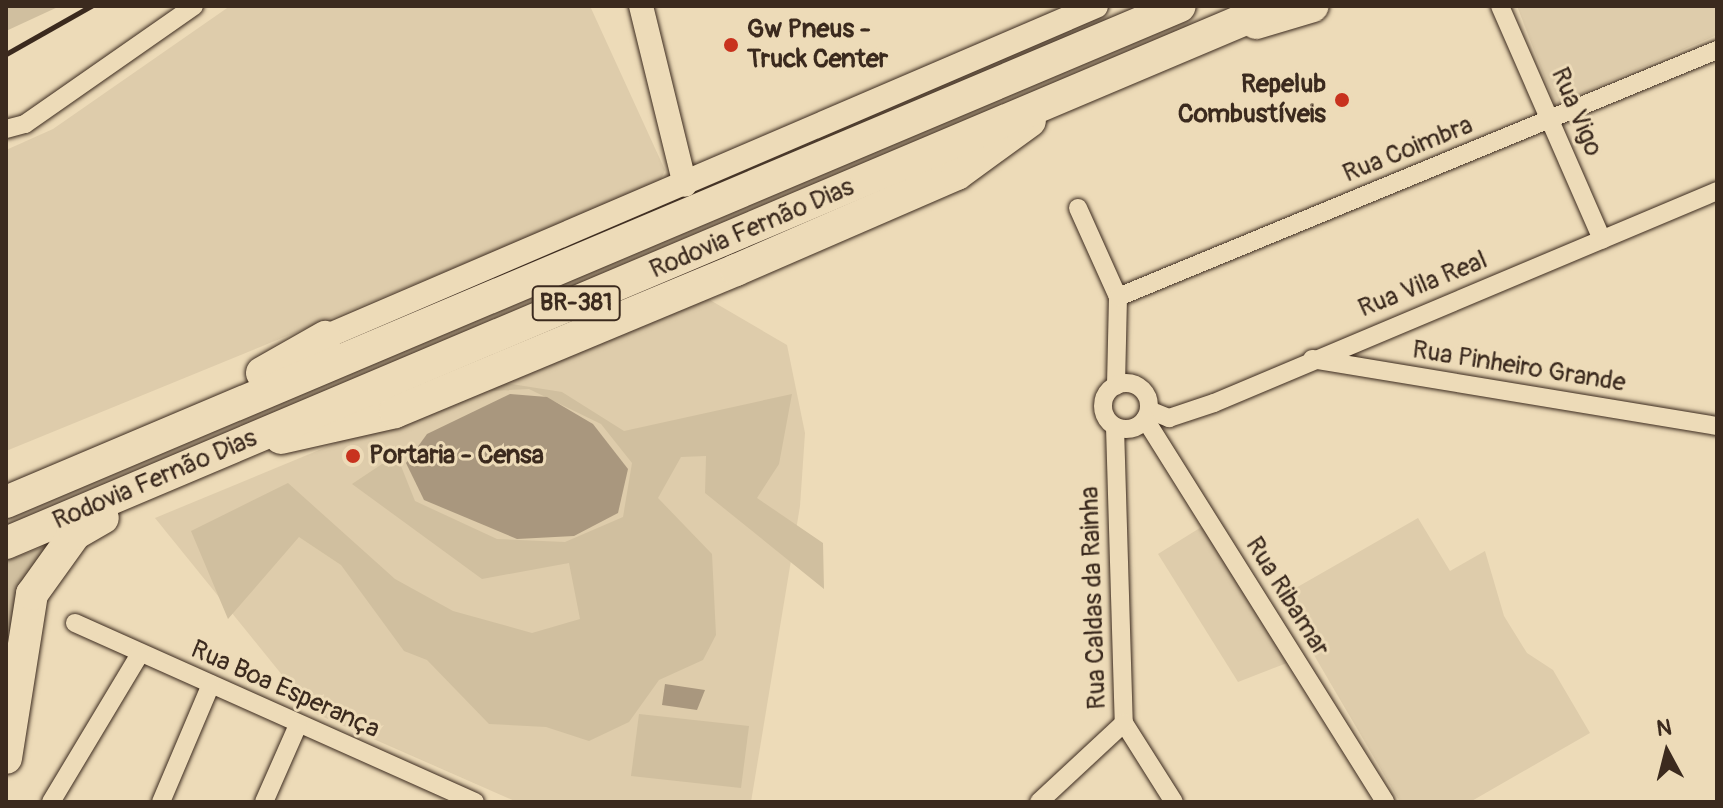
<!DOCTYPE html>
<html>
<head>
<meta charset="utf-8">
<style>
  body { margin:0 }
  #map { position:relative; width:1723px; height:808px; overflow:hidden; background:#eddbb8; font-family:Pangolin,sans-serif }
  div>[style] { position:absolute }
  .built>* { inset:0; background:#deccab }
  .green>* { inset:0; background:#d0bf9f }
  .water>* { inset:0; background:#a9977e }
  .roads { filter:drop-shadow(0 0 2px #3b2a1e) drop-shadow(0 0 2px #3b2a1e) }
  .minor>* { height:18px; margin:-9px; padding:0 9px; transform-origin:9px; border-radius:9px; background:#eddbb8 }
  .minor>.ring { margin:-9px; padding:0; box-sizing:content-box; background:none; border:18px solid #eddbb8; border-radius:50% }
  .secondary>* { height:24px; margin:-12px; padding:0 12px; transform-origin:12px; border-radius:12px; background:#eddbb8 }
  .motorway>* { height:32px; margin:-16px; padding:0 16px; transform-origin:16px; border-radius:16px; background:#eddbb8 }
  .rail>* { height:5px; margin:-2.5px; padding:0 2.5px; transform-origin:2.5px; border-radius:2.5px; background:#3b2a1e }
  .dots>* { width:22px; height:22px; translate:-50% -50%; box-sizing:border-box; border:4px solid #eddbb8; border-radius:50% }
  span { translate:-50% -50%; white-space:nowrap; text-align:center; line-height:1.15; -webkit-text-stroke:6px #eddbb8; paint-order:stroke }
  .shield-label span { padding:2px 6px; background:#eddbb8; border:2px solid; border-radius:6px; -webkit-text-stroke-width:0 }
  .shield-label { font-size:24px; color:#3b2a1e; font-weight:700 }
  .poi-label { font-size:26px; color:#3b2a1e; font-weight:700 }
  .left { translate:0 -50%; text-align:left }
  .right { translate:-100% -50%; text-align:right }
  .street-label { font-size:26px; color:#3b2a1e }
  .frame { position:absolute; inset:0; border:8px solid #3b2a1e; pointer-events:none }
  .north { position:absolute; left:1627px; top:712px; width:80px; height:80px; -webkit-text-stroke:6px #eddbb8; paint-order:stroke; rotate:353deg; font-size:22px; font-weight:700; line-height:32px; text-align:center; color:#3b2a1e }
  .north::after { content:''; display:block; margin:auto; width:28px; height:36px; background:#3b2a1e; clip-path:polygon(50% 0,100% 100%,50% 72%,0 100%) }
</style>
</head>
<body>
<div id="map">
  <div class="built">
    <div style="clip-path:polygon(230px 6px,590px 6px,665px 170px,659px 184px,6px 451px,6px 150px,53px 129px)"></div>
    <div style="clip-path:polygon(1517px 6px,1717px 6px,1717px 35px,1555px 105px)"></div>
    <div style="clip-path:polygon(698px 293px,787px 345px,805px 433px,800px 506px,751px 802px,517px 802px,312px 712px,155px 518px)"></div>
    <div style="clip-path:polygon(1418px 518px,1450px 571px,1485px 551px,1504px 616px,1527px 653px,1553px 670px,1590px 733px,1470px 802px,1400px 802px,1280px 597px)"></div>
    <div style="clip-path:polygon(1211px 521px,1287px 663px,1238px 682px,1158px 554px)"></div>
  </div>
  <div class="green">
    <div style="clip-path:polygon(6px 6px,60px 6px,6px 31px)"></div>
    <div style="clip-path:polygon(504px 383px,562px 392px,624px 431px,792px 394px,779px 464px,757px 498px,823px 543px,824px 589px,705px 493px,706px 456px,681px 457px,658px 498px,712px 554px,716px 635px,703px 660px,659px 680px,629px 722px,589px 741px,546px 727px,489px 724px,427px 660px,404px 651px,341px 565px,299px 537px,228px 619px,191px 531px,288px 483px,395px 579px,453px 611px,532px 633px,580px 619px,569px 563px,482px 579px,352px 484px,409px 446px,401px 466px,415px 501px,497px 539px,565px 542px,623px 517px,632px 463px,601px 424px,529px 389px,491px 391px)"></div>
    <div style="clip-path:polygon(50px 544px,6px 714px,6px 561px)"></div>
    <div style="clip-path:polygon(639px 714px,749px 726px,741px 788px,631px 776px)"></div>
  </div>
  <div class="water">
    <div style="clip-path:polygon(510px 394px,547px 397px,593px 424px,628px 469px,618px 513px,574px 536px,517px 539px,424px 500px,406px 463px,427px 434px)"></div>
    <div style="clip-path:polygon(665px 684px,705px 690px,697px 710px,662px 705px)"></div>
  </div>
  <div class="roads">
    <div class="minor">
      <div style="left:1500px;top:6px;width:255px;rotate:66.4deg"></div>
      <div style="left:6px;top:129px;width:20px;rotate:-15deg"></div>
      <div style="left:25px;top:124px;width:206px;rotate:-34.9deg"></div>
      <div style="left:1078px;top:208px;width:98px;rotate:65.8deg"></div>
      <div style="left:1118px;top:297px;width:89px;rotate:91.3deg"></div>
      <div style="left:1118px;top:297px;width:648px;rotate:-22.41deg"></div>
      <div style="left:1312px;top:359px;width:411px;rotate:9.4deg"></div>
      <div class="ring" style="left:1103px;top:383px;width:28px;height:28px"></div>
      <div style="left:1149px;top:410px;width:22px;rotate:22deg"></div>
      <div style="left:1169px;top:418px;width:47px;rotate:-18.4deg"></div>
      <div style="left:1214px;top:403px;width:546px;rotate:-22.85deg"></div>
      <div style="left:1145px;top:419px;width:452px;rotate:57.9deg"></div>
      <div style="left:1115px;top:427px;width:296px;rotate:88.3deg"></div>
      <div style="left:1124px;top:723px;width:93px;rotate:57.7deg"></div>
      <div style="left:75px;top:623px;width:438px;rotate:24.1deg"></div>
      <div style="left:51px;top:802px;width:173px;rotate:-59deg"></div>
      <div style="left:161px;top:802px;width:128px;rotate:-67deg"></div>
      <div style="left:264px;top:802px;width:84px;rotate:-66.2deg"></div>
      <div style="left:1039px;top:802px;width:116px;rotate:-42.9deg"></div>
    </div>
    <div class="secondary">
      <div style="left:641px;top:6px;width:184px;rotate:76.2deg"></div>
      <div style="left:325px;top:337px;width:839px;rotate:-23.23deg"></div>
    </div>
    <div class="motorway">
      <div style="left:1256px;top:23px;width:59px;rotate:-16.6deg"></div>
      <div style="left:262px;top:373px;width:73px;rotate:-29.7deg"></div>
      <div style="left:281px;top:438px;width:117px;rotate:-12.8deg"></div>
      <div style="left:395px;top:412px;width:369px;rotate:-22.6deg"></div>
      <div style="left:736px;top:270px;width:241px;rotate:-23.5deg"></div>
      <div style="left:957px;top:174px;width:90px;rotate:-36deg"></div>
      <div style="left:6px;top:502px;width:1274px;rotate:-22.9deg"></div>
      <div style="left:6px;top:543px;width:1379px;rotate:-22.92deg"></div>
      <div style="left:6px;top:758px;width:166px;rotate:-81deg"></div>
      <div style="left:32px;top:594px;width:74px;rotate:-54.4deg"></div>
      <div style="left:75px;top:534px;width:32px;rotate:-30deg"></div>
    </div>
  </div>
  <div class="rail">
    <div style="left:6px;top:54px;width:98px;rotate:-29.5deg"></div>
  </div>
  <div class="dots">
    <div style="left:731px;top:45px;background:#c8321e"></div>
    <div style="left:1342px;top:100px;background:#c8321e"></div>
    <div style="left:353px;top:456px;background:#c8321e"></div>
  </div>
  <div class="shield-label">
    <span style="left:576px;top:303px">BR-381</span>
  </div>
  <div class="poi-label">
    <span class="left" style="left:747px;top:45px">Gw Pneus -<br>Truck Center</span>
    <span class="right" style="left:1326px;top:100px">Repelub<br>Combustíveis</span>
    <span class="left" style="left:369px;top:456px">Portaria - Censa</span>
  </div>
  <div class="street-label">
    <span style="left:1576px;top:112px;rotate:67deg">Rua Vigo</span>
    <span style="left:1408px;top:150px;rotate:-22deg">Rua Coimbra</span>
    <span style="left:752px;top:229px;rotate:-23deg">Rodovia Fernão Dias</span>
    <span style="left:1423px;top:285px;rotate:-22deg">Rua Vila Real</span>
    <span style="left:1519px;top:367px;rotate:9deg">Rua Pinheiro Grande</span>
    <span style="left:155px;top:480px;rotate:-23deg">Rodovia Fernão Dias</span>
    <span style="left:1287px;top:597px;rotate:58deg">Rua Ribamar</span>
    <span style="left:1094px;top:598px;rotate:-92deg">Rua Caldas da Rainha</span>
    <span style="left:285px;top:690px;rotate:24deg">Rua Boa Esperança</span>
  </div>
  <div class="frame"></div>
  <div class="north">N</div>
</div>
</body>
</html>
